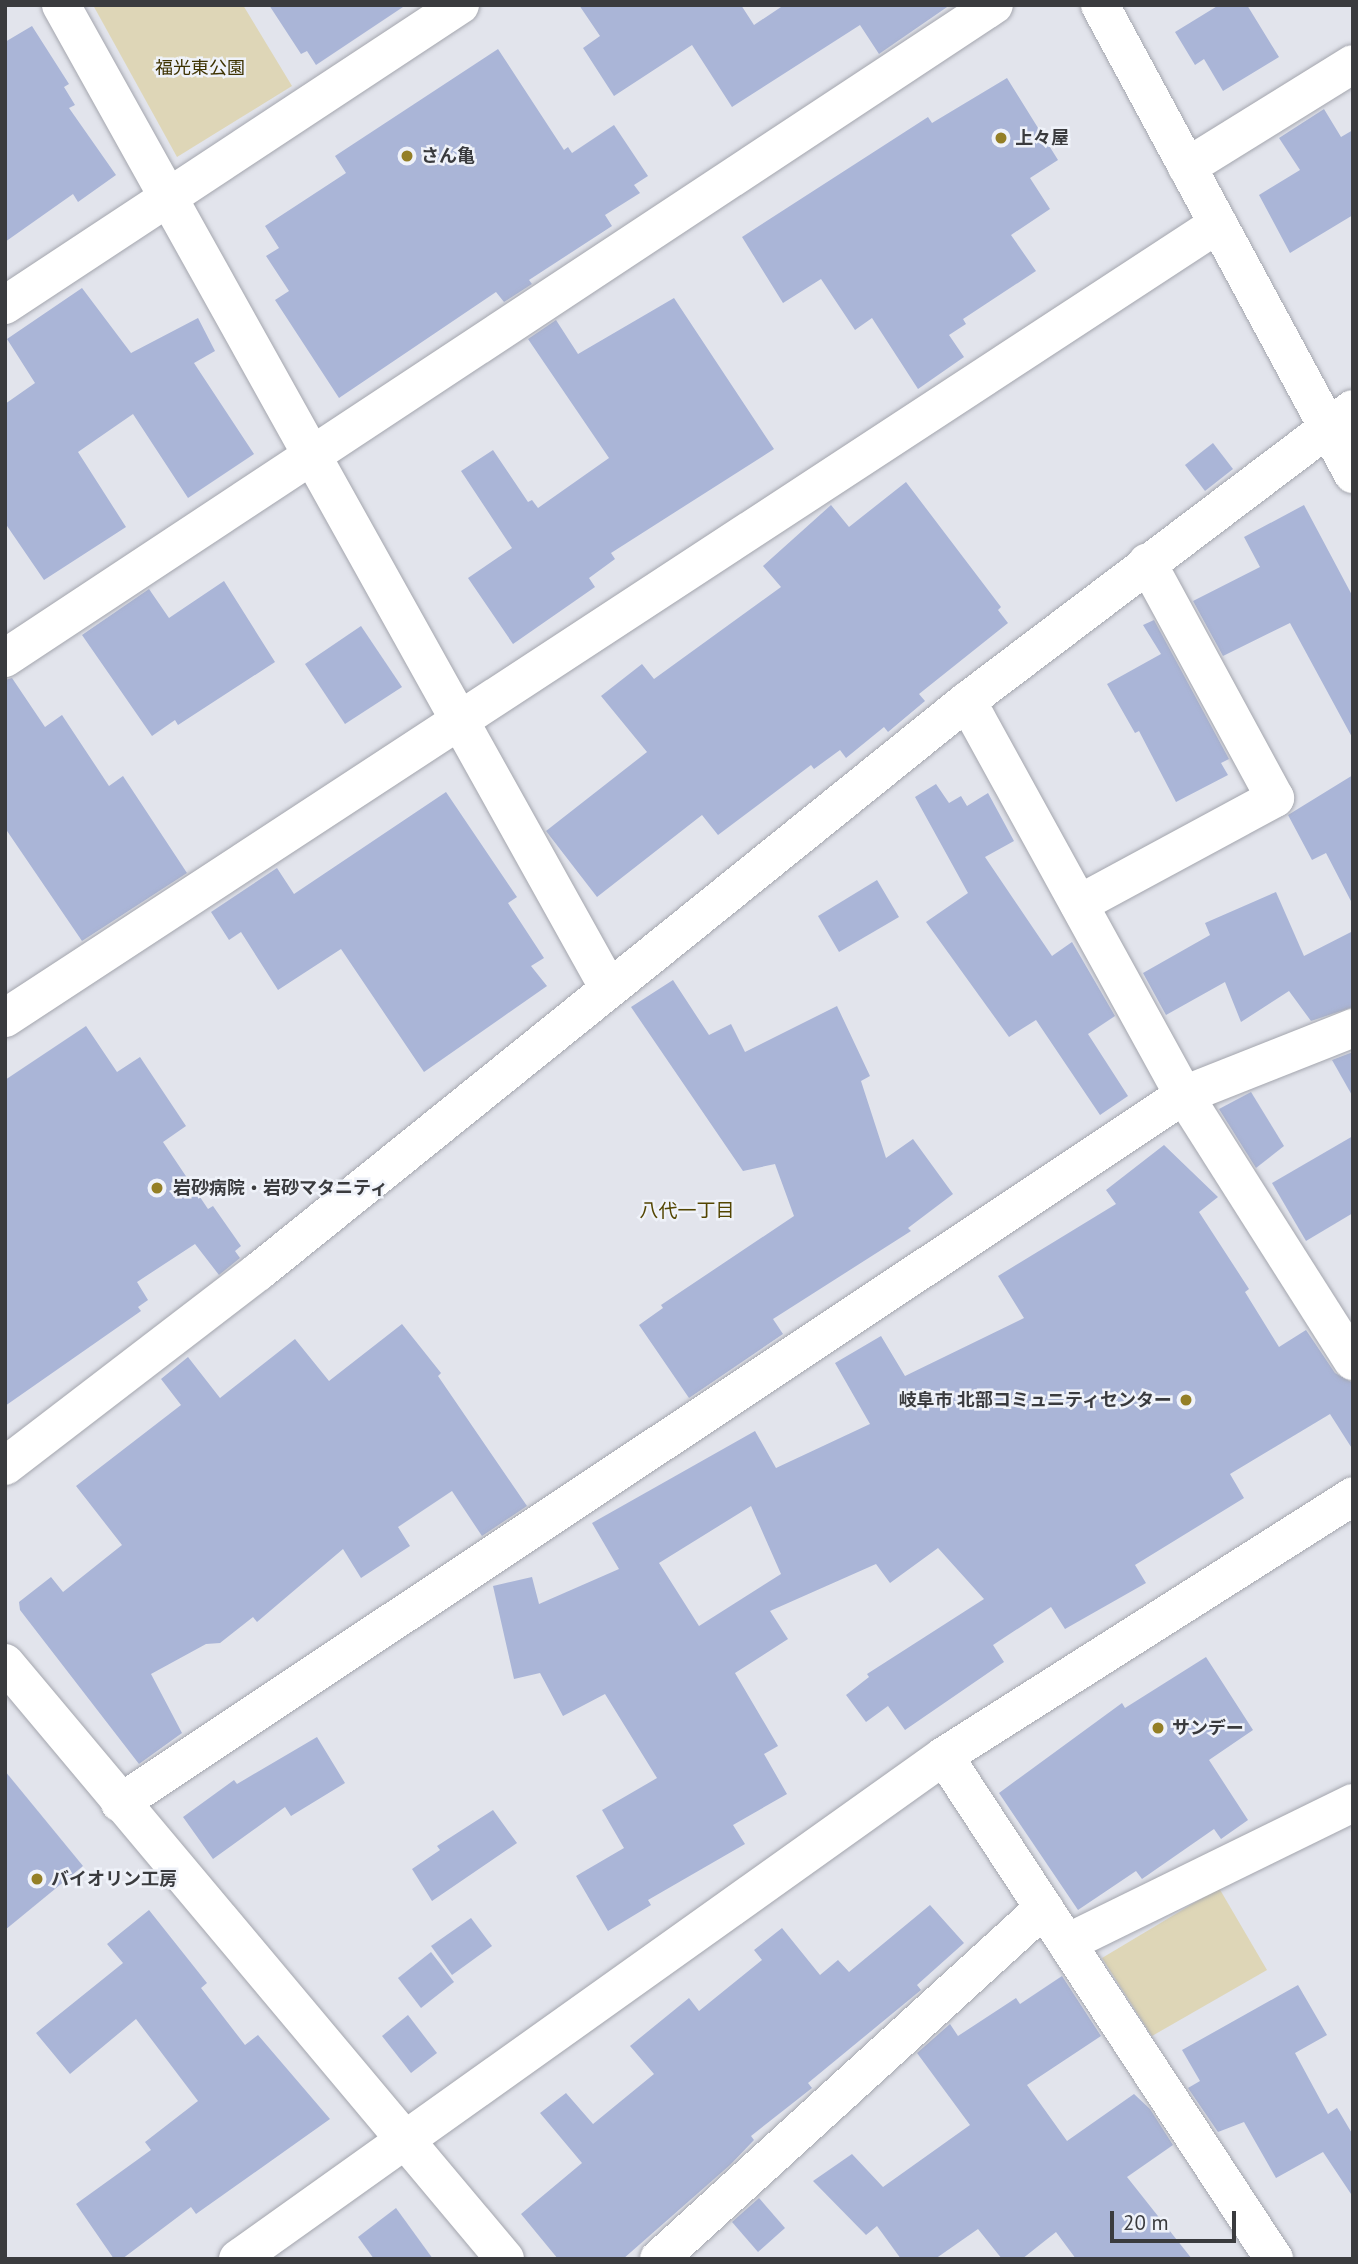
<!DOCTYPE html>
<html>
<head>
<meta charset="utf-8">
<style>
  body { margin:0 }
  #map { position:relative; width:1358px; height:2264px; overflow:hidden; background:#e2e4ec; font-family:"PT Sans","Noto Sans JP",sans-serif }
  div>[style] { position:absolute }
  .green>* { inset:0; background:#ded6b7 }
  .building>* { inset:0; background:#aab5d7 }
  .roads { filter:drop-shadow(0 0 2px #a4a6ae) drop-shadow(0 0 2px #a4a6ae) }
  .street>* { height:38px; margin:-19px; padding:0 19px; transform-origin:19px; border-radius:19px; background:#fff }
  .secondary>* { height:38px; margin:-19px; padding:0 19px; transform-origin:19px; border-radius:19px; background:#fff }
  .dots>* { width:19px; height:19px; translate:-50% -50%; box-sizing:border-box; border:4px solid #eff2f9; border-radius:50% }
  span { translate:-50% -50%; white-space:nowrap; text-align:center; line-height:1.15; -webkit-text-stroke:5px #eff2f9; paint-order:stroke }
  .park-label { font-size:18px; color:#3e3302 }
  .poi-label { font-size:18px; color:#3a3b3e; font-weight:700 }
  .left { translate:0 -50%; text-align:left }
  .right { translate:-100% -50%; text-align:right }
  .neighbourhood-label { font-size:19px; color:#534501 }
  .frame { position:absolute; inset:0; border:7px solid #3a3b3e; pointer-events:none }
  .scale { position:absolute; left:1110px; top:2211px; width:126px; height:32px; box-sizing:border-box; border:4px solid #3a3b3e; border-top:0; padding-left:9px; font-size:21px; line-height:24px; white-space:nowrap; color:#3a3b3e; -webkit-text-stroke:5px #eff2f9; paint-order:stroke }
</style>
</head>
<body>
<div id="map">
  <div class="green">
    <div style="clip-path:polygon(93px 5px,243px 5px,292px 86px,177px 157px)"></div>
    <div style="clip-path:polygon(1219px 1888px,1267px 1970px,1152px 2036px,1102px 1958px)"></div>
  </div>
  <div class="building">
    <div style="clip-path:polygon(269px 5px,406px 5px,316px 65px,307px 51px,301px 54px)"></div>
    <div style="clip-path:polygon(579px 5px,741px 5px,754px 25px,784px 5px,950px 5px,879px 54px,860px 25px,732px 107px,692px 45px,614px 96px,583px 48px,600px 36px)"></div>
    <div style="clip-path:polygon(1219px 5px,1247px 5px,1279px 57px,1223px 91px,1204px 59px,1195px 65px,1175px 32px)"></div>
    <div style="clip-path:polygon(32px 26px,69px 84px,64px 87px,75px 105px,69px 108px,116px 175px,78px 202px,73px 194px,5px 242px,5px 42px)"></div>
    <div style="clip-path:polygon(498px 49px,564px 150px,568px 147px,572px 153px,614px 125px,648px 176px,634px 185px,640px 193px,605px 215px,612px 226px,529px 280px,532px 284px,504px 302px,496px 292px,339px 398px,275px 300px,289px 291px,266px 256px,279px 248px,265px 226px,346px 173px,335px 156px)"></div>
    <div style="clip-path:polygon(1007px 78px,1058px 160px,1030px 178px,1050px 209px,1011px 235px,1036px 271px,963px 319px,966px 324px,949px 335px,964px 357px,918px 389px,872px 318px,855px 330px,821px 279px,783px 303px,742px 237px,928px 117px,932px 123px)"></div>
    <div style="clip-path:polygon(1324px 109px,1341px 137px,1353px 130px,1353px 215px,1290px 253px,1259px 195px,1300px 170px,1279px 138px)"></div>
    <div style="clip-path:polygon(82px 288px,131px 353px,198px 318px,215px 351px,194px 363px,254px 454px,188px 498px,133px 414px,78px 452px,126px 527px,44px 580px,5px 523px,5px 404px,35px 383px,7px 339px)"></div>
    <div style="clip-path:polygon(674px 298px,774px 449px,611px 553px,615px 559px,589px 578px,595px 587px,513px 644px,468px 578px,512px 548px,461px 471px,493px 450px,528px 502px,532px 500px,538px 508px,609px 458px,528px 339px,556px 320px,578px 354px)"></div>
    <div style="clip-path:polygon(1213px 443px,1233px 469px,1205px 491px,1185px 465px)"></div>
    <div style="clip-path:polygon(906px 482px,1001px 607px,998px 610px,1008px 623px,919px 694px,925px 701px,888px 732px,884px 727px,846px 758px,840px 750px,814px 769px,811px 765px,718px 835px,702px 815px,597px 897px,546px 831px,647px 752px,601px 696px,642px 664px,654px 679px,781px 587px,763px 566px,831px 505px,849px 527px)"></div>
    <div style="clip-path:polygon(1304px 505px,1353px 597px,1353px 739px,1290px 623px,1223px 656px,1193px 601px,1260px 567px,1244px 537px)"></div>
    <div style="clip-path:polygon(224px 581px,275px 662px,178px 725px,175px 720px,152px 736px,82px 635px,149px 589px,169px 618px)"></div>
    <div style="clip-path:polygon(1154px 620px,1229px 759px,1221px 763px,1228px 775px,1176px 802px,1139px 731px,1135px 733px,1107px 684px,1161px 654px,1143px 625px)"></div>
    <div style="clip-path:polygon(361px 626px,402px 687px,345px 724px,305px 664px)"></div>
    <div style="clip-path:polygon(12px 678px,45px 727px,62px 715px,109px 786px,123px 776px,187px 873px,82px 941px,5px 828px,5px 680px)"></div>
    <div style="clip-path:polygon(1353px 775px,1353px 905px,1326px 853px,1312px 860px,1288px 815px)"></div>
    <div style="clip-path:polygon(936px 784px,949px 803px,961px 796px,967px 806px,988px 793px,1014px 841px,985px 857px,1052px 956px,1072px 942px,1115px 1016px,1088px 1034px,1128px 1096px,1100px 1115px,1036px 1020px,1009px 1037px,926px 922px,968px 893px,915px 797px)"></div>
    <div style="clip-path:polygon(446px 792px,517px 897px,508px 903px,544px 958px,531px 966px,547px 986px,424px 1072px,341px 949px,278px 990px,241px 932px,229px 940px,211px 912px,277px 868px,294px 894px)"></div>
    <div style="clip-path:polygon(877px 880px,899px 917px,839px 952px,818px 916px)"></div>
    <div style="clip-path:polygon(1276px 892px,1304px 956px,1353px 931px,1353px 1007px,1311px 1021px,1289px 991px,1241px 1022px,1225px 982px,1166px 1015px,1143px 973px,1210px 935px,1205px 923px)"></div>
    <div style="clip-path:polygon(673px 980px,709px 1035px,731px 1024px,745px 1052px,837px 1006px,870px 1076px,861px 1081px,886px 1158px,913px 1139px,953px 1194px,908px 1228px,911px 1231px,773px 1319px,783px 1334px,689px 1398px,639px 1325px,663px 1308px,661px 1305px,794px 1216px,775px 1164px,743px 1171px,631px 1007px)"></div>
    <div style="clip-path:polygon(86px 1026px,117px 1072px,140px 1057px,186px 1126px,163px 1142px,208px 1209px,213px 1206px,241px 1246px,235px 1251px,240px 1258px,219px 1275px,195px 1244px,137px 1282px,148px 1300px,138px 1307px,141px 1311px,5px 1406px,5px 1080px)"></div>
    <div style="clip-path:polygon(1353px 1052px,1353px 1097px,1332px 1060px)"></div>
    <div style="clip-path:polygon(1251px 1092px,1284px 1146px,1256px 1168px,1219px 1109px)"></div>
    <div style="clip-path:polygon(1353px 1136px,1353px 1213px,1306px 1241px,1272px 1183px)"></div>
    <div style="clip-path:polygon(evenodd,1164px 1145px,1218px 1197px,1199px 1212px,1249px 1289px,1245px 1292px,1279px 1347px,1306px 1330px,1335px 1373px,1353px 1383px,1353px 1450px,1330px 1414px,1230px 1474px,1244px 1498px,1135px 1565px,1146px 1583px,1065px 1629px,1051px 1607px,993px 1645px,1004px 1662px,905px 1730px,888px 1706px,866px 1722px,846px 1695px,869px 1677px,867px 1674px,984px 1599px,938px 1548px,890px 1583px,876px 1564px,770px 1611px,788px 1639px,735px 1673px,778px 1746px,764px 1754px,787px 1794px,733px 1825px,745px 1844px,648px 1900px,651px 1905px,608px 1931px,576px 1876px,624px 1848px,602px 1810px,657px 1778px,605px 1694px,563px 1716px,540px 1673px,514px 1679px,493px 1586px,532px 1577px,539px 1604px,619px 1569px,592px 1523px,755px 1431px,776px 1468px,870px 1424px,835px 1363px,881px 1336px,905px 1376px,1024px 1318px,998px 1276px,1116px 1204px,1106px 1190px,1164px 1145px,751px 1506px,781px 1574px,699px 1626px,659px 1563px,751px 1506px)"></div>
    <div style="clip-path:polygon(402px 1324px,441px 1373px,438px 1376px,527px 1506px,482px 1536px,452px 1491px,398px 1527px,410px 1546px,361px 1578px,343px 1549px,257px 1622px,253px 1617px,220px 1643px,206px 1644px,151px 1674px,182px 1733px,139px 1764px,20px 1610px,19px 1602px,51px 1577px,63px 1592px,122px 1545px,76px 1486px,181px 1405px,161px 1379px,188px 1357px,220px 1398px,295px 1339px,329px 1381px)"></div>
    <div style="clip-path:polygon(1206px 1657px,1253px 1730px,1209px 1760px,1248px 1820px,1221px 1839px,1214px 1829px,1142px 1879px,1136px 1871px,1078px 1910px,999px 1793px,1122px 1703px,1125px 1708px)"></div>
    <div style="clip-path:polygon(317px 1737px,345px 1783px,291px 1816px,285px 1807px,213px 1859px,183px 1817px,234px 1780px,237px 1784px)"></div>
    <div style="clip-path:polygon(5px 1771px,83px 1866px,5px 1930px)"></div>
    <div style="clip-path:polygon(493px 1810px,517px 1843px,432px 1901px,412px 1869px,440px 1850px,437px 1846px)"></div>
    <div style="clip-path:polygon(930px 1905px,964px 1943px,917px 1985px,921px 1990px,808px 2083px,812px 2088px,751px 2136px,754px 2140px,730px 2165px,623px 2259px,558px 2259px,521px 2214px,582px 2163px,540px 2113px,566px 2093px,593px 2124px,654px 2074px,630px 2046px,689px 1998px,699px 2011px,762px 1960px,754px 1950px,782px 1928px,820px 1975px,838px 1960px,849px 1972px)"></div>
    <div style="clip-path:polygon(149px 1910px,207px 1983px,201px 1988px,245px 2045px,258px 2035px,330px 2119px,196px 2214px,191px 2207px,122px 2259px,114px 2259px,76px 2204px,151px 2150px,145px 2142px,198px 2101px,136px 2019px,70px 2074px,36px 2033px,123px 1963px,107px 1944px)"></div>
    <div style="clip-path:polygon(471px 1918px,492px 1946px,452px 1975px,431px 1946px)"></div>
    <div style="clip-path:polygon(431px 1952px,454px 1982px,421px 2008px,398px 1978px)"></div>
    <div style="clip-path:polygon(1062px 1976px,1101px 2036px,1027px 2085px,1067px 2141px,1134px 2094px,1150px 2109px,1173px 2145px,1127px 2177px,1192px 2259px,1076px 2259px,1056px 2232px,1022px 2259px,1002px 2259px,978px 2229px,935px 2259px,901px 2259px,877px 2226px,866px 2235px,813px 2181px,852px 2154px,883px 2187px,970px 2125px,917px 2053px,950px 2024px,958px 2036px,1016px 1998px,1020px 2004px)"></div>
    <div style="clip-path:polygon(1298px 1985px,1327px 2035px,1295px 2053px,1328px 2114px,1337px 2108px,1353px 2135px,1353px 2197px,1323px 2152px,1276px 2178px,1244px 2122px,1218px 2132px,1188px 2088px,1200px 2081px,1182px 2050px)"></div>
    <div style="clip-path:polygon(408px 2015px,437px 2053px,411px 2073px,382px 2036px)"></div>
    <div style="clip-path:polygon(759px 2198px,785px 2228px,758px 2252px,732px 2222px)"></div>
    <div style="clip-path:polygon(396px 2208px,433px 2259px,374px 2259px,358px 2237px)"></div>
  </div>
  <div class="roads">
    <div class="street">
      <div style="left:61px;top:5px;width:1124px;rotate:60.88deg"></div>
      <div style="left:1187px;top:167px;width:195px;rotate:-31.8deg"></div>
      <div style="left:5px;top:305px;width:545px;rotate:-33.4deg"></div>
      <div style="left:5px;top:658px;width:1185px;rotate:-33.44deg"></div>
      <div style="left:967px;top:701px;width:450px;rotate:61.2deg"></div>
      <div style="left:1184px;top:1095px;width:315px;rotate:57.6deg"></div>
      <div style="left:1079px;top:904px;width:223px;rotate:-28.4deg"></div>
      <div style="left:1275px;top:798px;width:268px;rotate:-118.5deg"></div>
      <div style="left:5px;top:1018px;width:1450px;rotate:-33.21deg"></div>
      <div style="left:5px;top:1466px;width:319px;rotate:-37.5deg"></div>
      <div style="left:258px;top:1272px;width:910px;rotate:-38.85deg"></div>
      <div style="left:967px;top:701px;width:484px;rotate:-37.1deg"></div>
      <div style="left:944px;top:1756px;width:602px;rotate:56.73deg"></div>
      <div style="left:120px;top:1803px;width:1278px;rotate:-33.64deg"></div>
      <div style="left:1184px;top:1095px;width:182px;rotate:-21.6deg"></div>
      <div style="left:1067px;top:1943px;width:318px;rotate:-26.1deg"></div>
      <div style="left:659px;top:2259px;width:521px;rotate:-42.36deg"></div>
    </div>
    <div class="secondary">
      <div style="left:1100px;top:5px;width:533px;rotate:61.66deg"></div>
      <div style="left:5px;top:1663px;width:778px;rotate:50.01deg"></div>
      <div style="left:238px;top:2259px;width:867px;rotate:-35.47deg"></div>
      <div style="left:944px;top:1756px;width:485px;rotate:-32.4deg"></div>
    </div>
  </div>
  <div class="dots">
    <div style="left:1001px;top:138px;background:#947f26"></div>
    <div style="left:407px;top:156px;background:#947f26"></div>
    <div style="left:157px;top:1188px;background:#947f26"></div>
    <div style="left:1186px;top:1400px;background:#947f26"></div>
    <div style="left:1158px;top:1728px;background:#947f26"></div>
    <div style="left:37px;top:1879px;background:#947f26"></div>
  </div>
  <div class="park-label">
    <span style="left:200px;top:68px">福光東公園</span>
  </div>
  <div class="poi-label">
    <span class="left" style="left:1015px;top:138px">上々屋</span>
    <span class="left" style="left:421px;top:156px">さん亀</span>
    <span class="left" style="left:173px;top:1188px">岩砂病院・岩砂マタニティ</span>
    <span class="right" style="left:1172px;top:1400px">岐阜市 北部コミュニティセンター</span>
    <span class="left" style="left:1172px;top:1728px">サンデー</span>
    <span class="left" style="left:51px;top:1879px">バイオリン工房</span>
  </div>
  <div class="neighbourhood-label">
    <span style="left:687px;top:1211px">八代一丁目</span>
  </div>
  <div class="frame"></div>
  <div class="scale">20 m</div>
</div>
</body>
</html>
